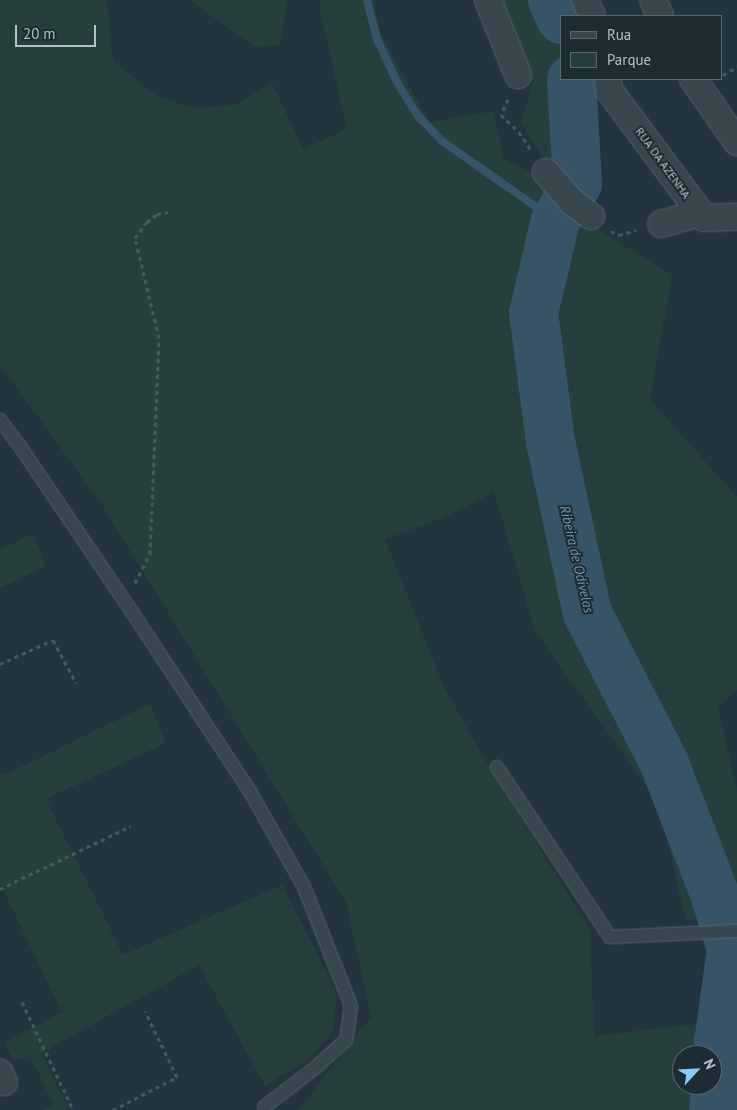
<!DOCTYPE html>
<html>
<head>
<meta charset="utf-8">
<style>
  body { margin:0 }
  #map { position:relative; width:737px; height:1110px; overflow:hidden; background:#24343e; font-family:"PT Sans",sans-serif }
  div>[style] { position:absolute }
  .green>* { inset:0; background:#263f3d }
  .stream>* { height:8px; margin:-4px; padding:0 4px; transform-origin:4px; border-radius:4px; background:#375466 }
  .river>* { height:49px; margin:-24.5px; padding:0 24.5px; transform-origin:24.5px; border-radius:24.5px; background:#375466 }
  .path>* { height:3px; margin-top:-1.5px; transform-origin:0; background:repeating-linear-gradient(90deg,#445b59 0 4px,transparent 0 8px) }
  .roads { filter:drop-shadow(0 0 1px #56636c) drop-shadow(0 0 1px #56636c) }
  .lane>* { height:12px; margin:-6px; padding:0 6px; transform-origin:6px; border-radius:6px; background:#38464e }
  .street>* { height:26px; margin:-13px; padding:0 13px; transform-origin:13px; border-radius:13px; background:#38464e }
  span { translate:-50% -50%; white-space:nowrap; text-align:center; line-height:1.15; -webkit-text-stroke:4px #1d2b33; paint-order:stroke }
  .street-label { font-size:12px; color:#b4c0c9 }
  .water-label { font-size:14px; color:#7397ad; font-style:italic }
  .legend { position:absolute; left:560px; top:15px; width:162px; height:65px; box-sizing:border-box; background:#1d2b33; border:1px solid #59676f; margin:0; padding:6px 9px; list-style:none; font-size:15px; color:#b4c0c9 }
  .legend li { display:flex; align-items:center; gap:10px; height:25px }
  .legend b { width:25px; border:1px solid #59676f }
  .north { position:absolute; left:672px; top:1045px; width:50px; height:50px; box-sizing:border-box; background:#1d2b33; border:1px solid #59676f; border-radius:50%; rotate:65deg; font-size:14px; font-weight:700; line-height:20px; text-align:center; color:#b4c0c9 }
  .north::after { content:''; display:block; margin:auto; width:18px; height:22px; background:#89caf9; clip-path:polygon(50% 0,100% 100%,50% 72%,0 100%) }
  .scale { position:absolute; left:15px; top:25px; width:81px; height:22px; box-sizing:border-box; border:2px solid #b4c0c9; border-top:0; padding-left:6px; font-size:15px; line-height:18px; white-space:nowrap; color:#b4c0c9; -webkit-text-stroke:4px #1d2b33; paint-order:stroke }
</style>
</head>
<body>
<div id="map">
  <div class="green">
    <div style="clip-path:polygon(evenodd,0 0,107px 0,113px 61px,155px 95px,192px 108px,235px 105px,272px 83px,303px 149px,347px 129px,319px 6px,320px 0,374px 0,382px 36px,429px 122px,494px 111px,504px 159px,561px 186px,521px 122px,534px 80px,503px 0,576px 0,583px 16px,561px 16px,561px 79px,594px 79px,599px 160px,583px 220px,672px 275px,650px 400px,737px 497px,737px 689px,718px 708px,737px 791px,737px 917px,705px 918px,686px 921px,658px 802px,535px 631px,494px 492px,443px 518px,385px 539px,443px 685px,482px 755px,590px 930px,594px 1036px,704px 1023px,706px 948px,737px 948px,737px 1110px,299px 1110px,371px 1017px,346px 902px,99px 500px,0 365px,0 0,682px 1055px,712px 1055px,712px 1085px,682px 1085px,682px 1055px)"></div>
    <div style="clip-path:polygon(189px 0,287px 0,280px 45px,256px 47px)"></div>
    <div style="clip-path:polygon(33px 534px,46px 566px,0 588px,0 549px)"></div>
    <div style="clip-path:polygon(150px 704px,166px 743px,46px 799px,123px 955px,282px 885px,337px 993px,333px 1031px,311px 1058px,265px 1086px,199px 965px,41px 1053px,69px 1110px,43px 1110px,53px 1104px,30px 1056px,13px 1061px,5px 1043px,62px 1012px,0 883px,0 771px,2px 776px)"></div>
  </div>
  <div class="stream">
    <div style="left:367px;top:0;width:40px;rotate:75.6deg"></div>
    <div style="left:377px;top:39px;width:50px;rotate:65deg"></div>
    <div style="left:398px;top:84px;width:39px;rotate:58deg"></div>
    <div style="left:419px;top:117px;width:33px;rotate:46deg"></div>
    <div style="left:442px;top:141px;width:138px;rotate:35deg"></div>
  </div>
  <div class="river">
    <div style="left:552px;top:0;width:21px;rotate:65deg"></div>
    <div style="left:571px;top:79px;width:104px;rotate:86.7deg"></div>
    <div style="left:577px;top:183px;width:43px;rotate:120.7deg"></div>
    <div style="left:555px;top:220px;width:95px;rotate:103.4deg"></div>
    <div style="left:533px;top:312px;width:130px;rotate:82.5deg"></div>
    <div style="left:550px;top:441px;width:176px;rotate:77.9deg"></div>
    <div style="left:587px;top:613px;width:169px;rotate:62.8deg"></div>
    <div style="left:664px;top:763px;width:142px;rotate:69deg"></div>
    <div style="left:715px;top:896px;width:55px;rotate:73.2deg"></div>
    <div style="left:731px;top:949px;width:95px;rotate:97.9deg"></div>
    <div style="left:718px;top:1043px;width:67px;rotate:94.3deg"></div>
  </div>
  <div class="path">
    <div style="left:723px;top:75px;width:16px;rotate:-30deg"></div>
    <div style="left:508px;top:99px;width:17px;rotate:114deg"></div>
    <div style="left:501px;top:115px;width:25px;rotate:43deg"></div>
    <div style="left:519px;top:132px;width:23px;rotate:56deg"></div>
    <div style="left:611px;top:231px;width:9px;rotate:27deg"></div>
    <div style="left:619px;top:235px;width:18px;rotate:-16deg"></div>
    <div style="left:135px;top:583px;width:33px;rotate:-63deg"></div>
    <div style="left:150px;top:554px;width:216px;rotate:-87.6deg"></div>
    <div style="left:159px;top:338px;width:103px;rotate:-103.5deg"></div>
    <div style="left:135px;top:238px;width:20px;rotate:-53deg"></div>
    <div style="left:147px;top:222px;width:13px;rotate:-39deg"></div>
    <div style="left:157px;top:214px;width:11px;rotate:-10deg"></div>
    <div style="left:0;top:664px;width:58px;rotate:-24.4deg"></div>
    <div style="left:53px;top:640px;width:49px;rotate:61.9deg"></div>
    <div style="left:0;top:889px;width:145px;rotate:-25.7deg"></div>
    <div style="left:22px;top:1002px;width:119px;rotate:64.7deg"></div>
    <div style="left:113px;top:1110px;width:72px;rotate:-27.3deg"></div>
    <div style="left:177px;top:1077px;width:73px;rotate:-115.9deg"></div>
  </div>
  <div class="roads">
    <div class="lane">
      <div style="left:0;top:420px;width:31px;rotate:53deg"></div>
      <div style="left:19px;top:445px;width:212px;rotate:55.9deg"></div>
      <div style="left:138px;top:621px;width:202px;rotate:56.7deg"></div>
      <div style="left:249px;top:790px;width:112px;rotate:60.4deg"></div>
      <div style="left:304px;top:887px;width:128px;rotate:68.4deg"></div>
      <div style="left:351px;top:1006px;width:34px;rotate:98deg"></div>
      <div style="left:346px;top:1040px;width:42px;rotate:137.9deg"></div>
      <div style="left:315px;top:1068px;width:64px;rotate:142.6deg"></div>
      <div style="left:497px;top:767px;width:204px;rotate:56.4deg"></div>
      <div style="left:610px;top:937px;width:127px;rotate:-2.7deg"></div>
    </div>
    <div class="street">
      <div style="left:488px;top:0;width:81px;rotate:68.2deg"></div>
      <div style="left:585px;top:0;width:17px;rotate:66deg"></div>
      <div style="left:653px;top:0;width:17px;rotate:66deg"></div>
      <div style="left:608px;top:79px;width:11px;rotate:85deg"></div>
      <div style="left:609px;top:90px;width:159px;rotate:53.4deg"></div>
      <div style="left:704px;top:218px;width:33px;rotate:-2deg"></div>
      <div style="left:693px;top:79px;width:77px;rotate:55.1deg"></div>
      <div style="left:546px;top:172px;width:38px;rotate:49deg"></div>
      <div style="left:571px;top:201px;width:25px;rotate:37deg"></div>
      <div style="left:661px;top:224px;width:41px;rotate:-15.8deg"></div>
      <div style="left:0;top:1073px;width:10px;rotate:66deg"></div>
    </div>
  </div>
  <div class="street-label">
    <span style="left:663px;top:163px;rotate:54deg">RUA DA AZENHA</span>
  </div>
  <div class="water-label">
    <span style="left:577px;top:559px;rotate:77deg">Ribeira de Odivelas</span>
  </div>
  <ul class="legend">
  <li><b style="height:6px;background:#38464e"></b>Rua</li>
  <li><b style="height:14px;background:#263f3d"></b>Parque</li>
  </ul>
  <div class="north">N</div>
  <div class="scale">20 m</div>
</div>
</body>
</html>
